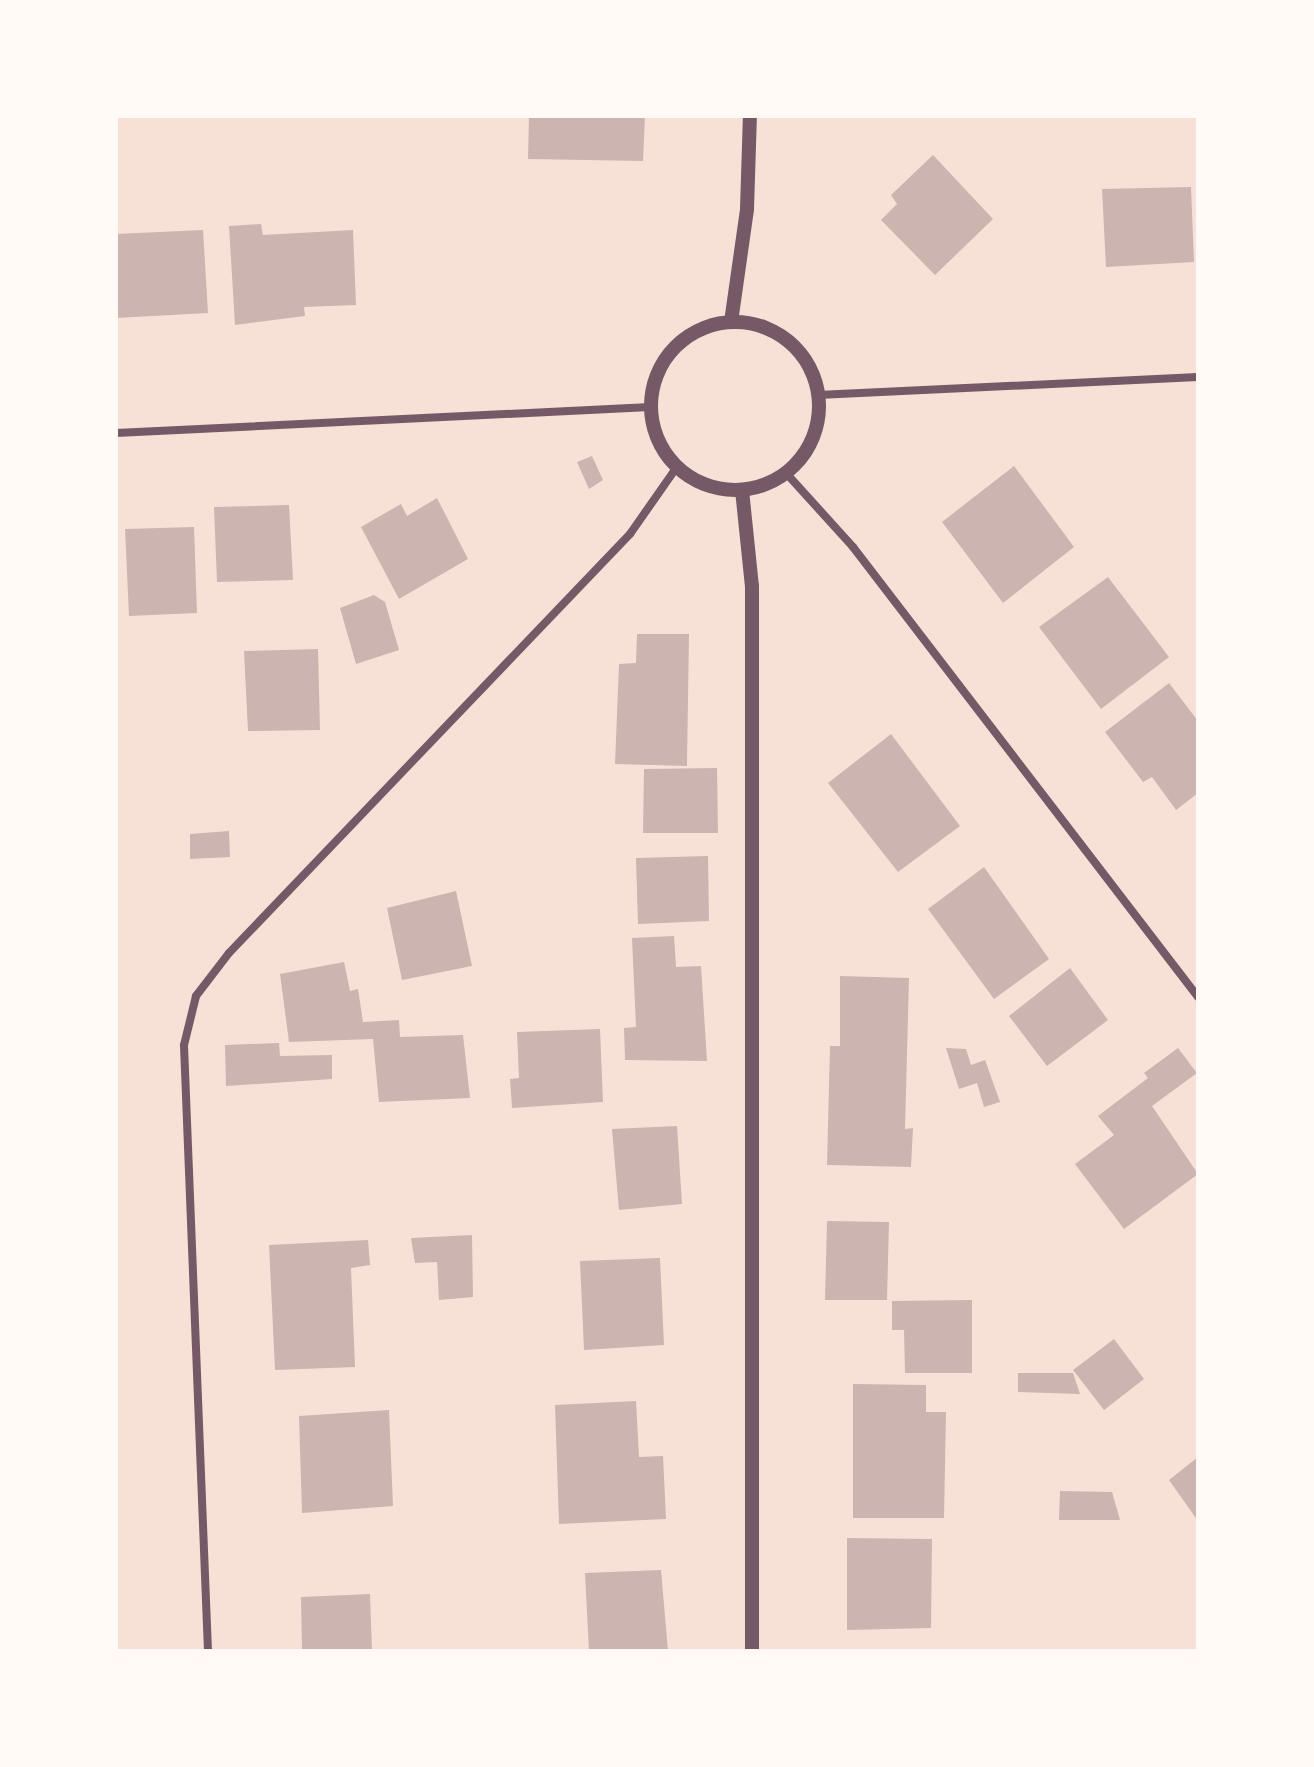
<!DOCTYPE html>
<html>
<head>
<meta charset="utf-8">
<style>
  body { margin:0 }
  #map { position:relative; width:1314px; height:1767px; overflow:hidden; background:#f7e1d7; font-family:"Asap Condensed",sans-serif }
  div>[style] { position:absolute }
  .building>* { inset:0; background:#ccb4b1 }
  .minor>* { height:8px; margin:-4px; padding:0 4px; transform-origin:4px; border-radius:4px; background:#755966 }
  .tertiary>* { height:14px; margin:-7px; padding:0 7px; transform-origin:7px; border-radius:7px; background:#755966 }
  .tertiary>.ring { margin:-7px; padding:0; box-sizing:content-box; background:none; border:14px solid #755966; border-radius:50% }
  span { translate:-50% -50%; white-space:nowrap; text-align:center; line-height:1.15; -webkit-text-stroke:7px #fffaf5; paint-order:stroke }
  .frame { position:absolute; inset:0; border:118px solid #fffaf5; pointer-events:none }
</style>
</head>
<body>
<div id="map">
  <div class="building">
    <div style="clip-path:polygon(529px 116px,645px 116px,643px 161px,528px 159px)"></div>
    <div style="clip-path:polygon(933px 155px,993px 219px,935px 275px,881px 220px,897px 204px,891px 195px)"></div>
    <div style="clip-path:polygon(1191px 187px,1194px 262px,1106px 267px,1102px 189px)"></div>
    <div style="clip-path:polygon(261px 224px,263px 235px,353px 230px,356px 305px,304px 307px,305px 316px,235px 325px,229px 226px)"></div>
    <div style="clip-path:polygon(203px 230px,208px 313px,116px 318px,116px 234px)"></div>
    <div style="clip-path:polygon(592px 456px,603px 480px,589px 489px,577px 462px)"></div>
    <div style="clip-path:polygon(1014px 466px,1074px 547px,1003px 603px,942px 522px)"></div>
    <div style="clip-path:polygon(437px 498px,468px 559px,399px 599px,361px 527px,401px 504px,407px 516px)"></div>
    <div style="clip-path:polygon(289px 505px,293px 580px,217px 582px,214px 507px)"></div>
    <div style="clip-path:polygon(194px 527px,197px 613px,129px 616px,125px 529px)"></div>
    <div style="clip-path:polygon(1108px 577px,1169px 657px,1101px 709px,1039px 627px)"></div>
    <div style="clip-path:polygon(374px 595px,385px 602px,399px 650px,356px 664px,340px 608px)"></div>
    <div style="clip-path:polygon(637px 634px,689px 634px,687px 766px,615px 764px,619px 664px,636px 663px)"></div>
    <div style="clip-path:polygon(318px 649px,320px 730px,248px 731px,244px 651px)"></div>
    <div style="clip-path:polygon(1169px 683px,1198px 721px,1198px 793px,1176px 810px,1152px 777px,1143px 782px,1105px 732px)"></div>
    <div style="clip-path:polygon(891px 734px,960px 826px,898px 872px,828px 783px)"></div>
    <div style="clip-path:polygon(717px 768px,718px 833px,643px 833px,644px 769px)"></div>
    <div style="clip-path:polygon(229px 831px,230px 857px,190px 859px,190px 834px)"></div>
    <div style="clip-path:polygon(708px 856px,709px 921px,638px 924px,636px 858px)"></div>
    <div style="clip-path:polygon(984px 867px,1049px 959px,994px 999px,928px 909px)"></div>
    <div style="clip-path:polygon(456px 891px,472px 966px,402px 980px,387px 908px)"></div>
    <div style="clip-path:polygon(674px 936px,676px 967px,701px 966px,707px 1061px,625px 1060px,624px 1028px,636px 1027px,632px 938px)"></div>
    <div style="clip-path:polygon(344px 962px,350px 991px,358px 989px,363px 1022px,399px 1020px,400px 1037px,463px 1035px,470px 1098px,379px 1102px,373px 1039px,289px 1042px,280px 974px)"></div>
    <div style="clip-path:polygon(1070px 968px,1108px 1020px,1047px 1066px,1009px 1016px)"></div>
    <div style="clip-path:polygon(840px 976px,909px 978px,905px 1129px,913px 1128px,911px 1167px,827px 1165px,830px 1046px,840px 1046px)"></div>
    <div style="clip-path:polygon(600px 1029px,603px 1102px,512px 1108px,510px 1079px,519px 1078px,517px 1032px)"></div>
    <div style="clip-path:polygon(279px 1043px,280px 1056px,332px 1055px,332px 1079px,226px 1086px,225px 1045px)"></div>
    <div style="clip-path:polygon(946px 1048px,966px 1049px,971px 1065px,985px 1060px,1000px 1102px,984px 1107px,977px 1083px,959px 1089px)"></div>
    <div style="clip-path:polygon(1178px 1048px,1197px 1073px,1152px 1106px,1198px 1174px,1124px 1229px,1075px 1164px,1114px 1135px,1098px 1116px,1148px 1078px,1144px 1073px)"></div>
    <div style="clip-path:polygon(677px 1126px,682px 1204px,619px 1210px,612px 1129px)"></div>
    <div style="clip-path:polygon(827px 1221px,889px 1222px,887px 1300px,825px 1300px)"></div>
    <div style="clip-path:polygon(472px 1235px,473px 1297px,439px 1300px,437px 1262px,415px 1263px,411px 1238px)"></div>
    <div style="clip-path:polygon(368px 1240px,370px 1265px,351px 1268px,355px 1367px,275px 1370px,269px 1245px)"></div>
    <div style="clip-path:polygon(660px 1258px,664px 1345px,584px 1350px,580px 1261px)"></div>
    <div style="clip-path:polygon(972px 1300px,972px 1373px,905px 1373px,904px 1330px,892px 1330px,892px 1301px)"></div>
    <div style="clip-path:polygon(1114px 1339px,1144px 1379px,1104px 1410px,1073px 1370px)"></div>
    <div style="clip-path:polygon(1018px 1373px,1073px 1373px,1080px 1394px,1018px 1392px)"></div>
    <div style="clip-path:polygon(853px 1384px,926px 1385px,926px 1412px,946px 1412px,944px 1518px,853px 1518px)"></div>
    <div style="clip-path:polygon(636px 1401px,639px 1457px,663px 1456px,666px 1519px,559px 1524px,555px 1405px)"></div>
    <div style="clip-path:polygon(389px 1410px,393px 1506px,302px 1513px,299px 1416px)"></div>
    <div style="clip-path:polygon(1198px 1457px,1198px 1521px,1169px 1480px)"></div>
    <div style="clip-path:polygon(1060px 1491px,1112px 1492px,1120px 1520px,1059px 1520px)"></div>
    <div style="clip-path:polygon(847px 1538px,932px 1539px,931px 1628px,847px 1630px)"></div>
    <div style="clip-path:polygon(661px 1570px,668px 1651px,589px 1651px,585px 1573px)"></div>
    <div style="clip-path:polygon(370px 1594px,372px 1651px,302px 1651px,301px 1597px)"></div>
  </div>
  <div class="minor">
    <div style="left:818px;top:395px;width:380px;rotate:-2.7deg"></div>
    <div style="left:116px;top:433px;width:535px;rotate:-2.79deg"></div>
    <div style="left:786px;top:473px;width:100px;rotate:47.8deg"></div>
    <div style="left:853px;top:547px;width:567px;rotate:52.52deg"></div>
    <div style="left:208px;top:1651px;width:606px;rotate:-92.27deg"></div>
    <div style="left:184px;top:1045px;width:50px;rotate:-76.2deg"></div>
    <div style="left:196px;top:996px;width:54px;rotate:-52.5deg"></div>
    <div style="left:229px;top:953px;width:580px;rotate:-46.26deg"></div>
    <div style="left:630px;top:534px;width:82px;rotate:-55deg"></div>
  </div>
  <div class="tertiary">
    <div class="ring" style="left:651px;top:322px;width:154px;height:154px"></div>
    <div style="left:731px;top:322px;width:114px;rotate:-81.9deg"></div>
    <div style="left:747px;top:209px;width:93px;rotate:-88.2deg"></div>
    <div style="left:742px;top:490px;width:97px;rotate:84.1deg"></div>
    <div style="left:752px;top:586px;width:1065px;rotate:90deg"></div>
  </div>
  <div class="frame"></div>
</div>
</body>
</html>
